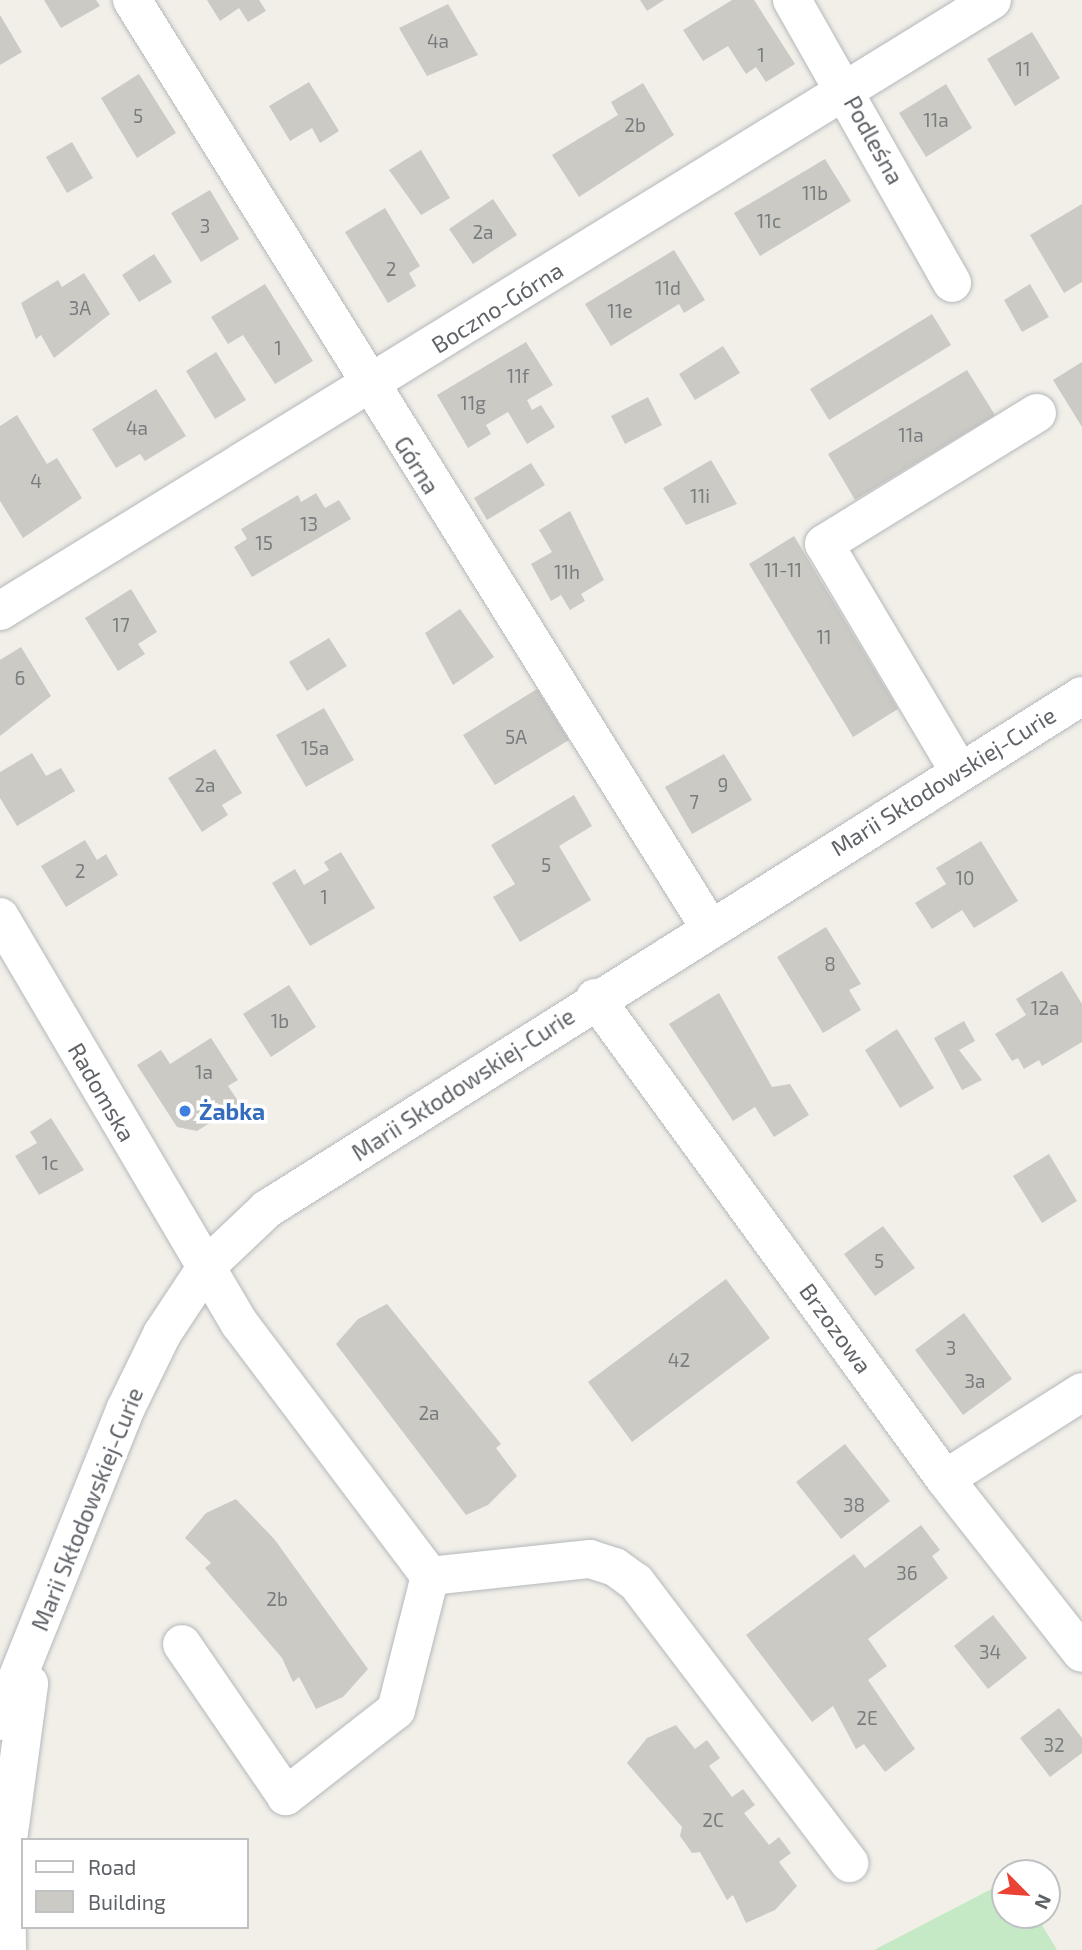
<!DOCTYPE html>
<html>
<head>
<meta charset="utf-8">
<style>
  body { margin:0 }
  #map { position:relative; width:1082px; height:1950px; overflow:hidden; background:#f1efe8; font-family:"Exo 2",sans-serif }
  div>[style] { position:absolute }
  .green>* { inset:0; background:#c5e8c5 }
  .building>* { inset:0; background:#cccac5 }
  .roads { filter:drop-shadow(0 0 2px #b5b8bc) drop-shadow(0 0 2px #b5b8bc) }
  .minor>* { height:38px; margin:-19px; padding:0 19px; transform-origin:19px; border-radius:19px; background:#fff }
  .dots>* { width:19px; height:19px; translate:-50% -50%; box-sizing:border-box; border:4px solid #fff; border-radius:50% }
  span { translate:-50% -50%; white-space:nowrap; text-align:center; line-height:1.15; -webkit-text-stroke:7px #fff; paint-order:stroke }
  .number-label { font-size:19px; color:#7a7d7f }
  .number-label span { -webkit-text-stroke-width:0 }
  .street-label { font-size:23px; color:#5f6368 }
  .shop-label { font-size:23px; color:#366cbe; font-weight:700 }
  .left { translate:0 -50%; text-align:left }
  .legend { position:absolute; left:21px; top:1838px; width:228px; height:91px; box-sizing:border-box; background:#fff; border:2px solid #bfc1c3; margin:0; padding:9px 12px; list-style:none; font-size:21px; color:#5f6368 }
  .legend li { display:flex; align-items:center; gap:14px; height:35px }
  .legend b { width:35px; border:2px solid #bfc1c3 }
  .north { position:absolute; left:991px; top:1859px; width:70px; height:70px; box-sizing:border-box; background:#fff; border:2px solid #bfc1c3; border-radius:50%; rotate:115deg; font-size:19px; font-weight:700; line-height:28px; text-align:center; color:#5f6368 }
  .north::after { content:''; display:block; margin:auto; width:24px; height:32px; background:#ea4335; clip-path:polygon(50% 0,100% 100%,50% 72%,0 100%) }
</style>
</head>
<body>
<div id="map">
  <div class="green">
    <div style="clip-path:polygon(1005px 1882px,1005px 1915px,1036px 1915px,1057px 1950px,874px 1950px)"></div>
  </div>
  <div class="building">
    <div style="clip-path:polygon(44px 0,96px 0,100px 6px,61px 28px)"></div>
    <div style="clip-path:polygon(207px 0,259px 0,266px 11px,248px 22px,239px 8px,220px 21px)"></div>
    <div style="clip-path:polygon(640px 0,664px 0,647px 11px)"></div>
    <div style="clip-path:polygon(732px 0,754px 0,795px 64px,766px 82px,756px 67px,746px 74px,728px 46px,703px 61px,683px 30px)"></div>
    <div style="clip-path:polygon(448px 4px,478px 55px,427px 76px,399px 28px)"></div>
    <div style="clip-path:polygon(0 15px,22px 52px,0 65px)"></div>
    <div style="clip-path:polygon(1032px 32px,1060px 78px,1015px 106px,987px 59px)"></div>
    <div style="clip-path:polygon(139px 74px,176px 133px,137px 158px,101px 98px)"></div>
    <div style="clip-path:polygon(309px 82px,339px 131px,320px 143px,312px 128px,290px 141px,269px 106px)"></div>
    <div style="clip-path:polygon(643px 83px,674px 135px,579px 197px,552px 155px,618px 115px,611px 102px)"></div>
    <div style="clip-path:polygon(946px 84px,972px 128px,926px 157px,899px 113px)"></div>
    <div style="clip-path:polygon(72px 142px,93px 178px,67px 193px,46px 157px)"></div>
    <div style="clip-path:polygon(421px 150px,450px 198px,421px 215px,389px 170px)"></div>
    <div style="clip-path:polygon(825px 159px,851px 201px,760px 256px,734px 213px)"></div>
    <div style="clip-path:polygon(210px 190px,239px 239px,201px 262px,171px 213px)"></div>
    <div style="clip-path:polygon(493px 199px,517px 235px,473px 264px,449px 229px)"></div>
    <div style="clip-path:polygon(1082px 204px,1082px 282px,1064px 293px,1030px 235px)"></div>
    <div style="clip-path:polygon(385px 208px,420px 266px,409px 273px,416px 286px,388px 303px,345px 232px)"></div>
    <div style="clip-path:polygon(674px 250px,705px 300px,684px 313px,679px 304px,611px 346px,585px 304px)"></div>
    <div style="clip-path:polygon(154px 254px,172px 282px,139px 302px,122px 275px)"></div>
    <div style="clip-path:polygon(84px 273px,110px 314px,54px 358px,41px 335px,36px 339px,21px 303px,58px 280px,62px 287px)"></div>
    <div style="clip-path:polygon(265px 284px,313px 361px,275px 384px,243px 335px,228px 344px,211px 317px)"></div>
    <div style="clip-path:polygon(1030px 284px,1049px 317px,1022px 332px,1004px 300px)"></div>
    <div style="clip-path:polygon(932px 314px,951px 345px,829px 420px,810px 389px)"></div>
    <div style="clip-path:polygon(526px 342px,553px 385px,527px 400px,532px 410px,541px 405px,555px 427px,527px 444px,508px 412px,486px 425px,491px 434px,468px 448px,437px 395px)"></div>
    <div style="clip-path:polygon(723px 346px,740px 373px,695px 400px,679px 374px)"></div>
    <div style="clip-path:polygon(216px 352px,246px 400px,215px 419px,186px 371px)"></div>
    <div style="clip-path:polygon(1082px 362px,1082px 427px,1053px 380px)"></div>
    <div style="clip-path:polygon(967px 370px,995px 415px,855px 500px,828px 454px)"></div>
    <div style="clip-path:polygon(156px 389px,186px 436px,145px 461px,140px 454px,116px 468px,92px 429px)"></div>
    <div style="clip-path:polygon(648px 397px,662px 425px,625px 444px,611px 416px)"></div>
    <div style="clip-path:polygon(17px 415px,47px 464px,57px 458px,82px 498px,23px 538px,0 501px,0 426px)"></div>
    <div style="clip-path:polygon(711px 460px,737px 504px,686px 525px,663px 488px)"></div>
    <div style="clip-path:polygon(531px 463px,545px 485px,487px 520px,474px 498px)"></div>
    <div style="clip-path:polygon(316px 493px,325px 508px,339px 500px,351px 519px,252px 577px,234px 547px,247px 539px,241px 529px,298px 495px,301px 502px)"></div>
    <div style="clip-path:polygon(570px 511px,604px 580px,581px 594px,585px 601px,570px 610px,561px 595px,551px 601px,531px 564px,552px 552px,539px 530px)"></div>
    <div style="clip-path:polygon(794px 536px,898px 709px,853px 737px,749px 564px)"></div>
    <div style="clip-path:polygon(131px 589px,157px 632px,138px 644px,145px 654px,118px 671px,85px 618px)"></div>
    <div style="clip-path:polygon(460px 609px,494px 657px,453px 685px,425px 633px)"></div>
    <div style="clip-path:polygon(329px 638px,347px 666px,307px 691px,289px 662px)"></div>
    <div style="clip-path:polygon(21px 647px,51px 696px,0 736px,0 660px)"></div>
    <div style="clip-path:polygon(537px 689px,569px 740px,495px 785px,463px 735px)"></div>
    <div style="clip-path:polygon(324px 708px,354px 760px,306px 787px,276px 735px)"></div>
    <div style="clip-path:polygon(215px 749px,242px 793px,222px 805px,228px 815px,202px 832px,168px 778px)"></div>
    <div style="clip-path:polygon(32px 753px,46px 776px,61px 768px,75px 791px,17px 826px,0 798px,0 772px)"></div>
    <div style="clip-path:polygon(724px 754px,752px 800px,692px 834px,665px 787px)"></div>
    <div style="clip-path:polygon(574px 795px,592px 826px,559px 846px,591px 900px,520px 942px,493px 897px,515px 884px,491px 845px)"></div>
    <div style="clip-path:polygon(85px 840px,97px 860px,106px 854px,118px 875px,66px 907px,41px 866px)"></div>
    <div style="clip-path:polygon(981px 841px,1018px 901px,974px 928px,962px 910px,932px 929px,915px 903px,946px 884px,936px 868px)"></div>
    <div style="clip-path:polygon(341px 852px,375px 908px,310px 946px,272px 883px,295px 869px,304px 885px,329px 870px,324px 862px)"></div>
    <div style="clip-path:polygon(826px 927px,861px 984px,849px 990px,861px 1010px,823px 1033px,777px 957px)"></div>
    <div style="clip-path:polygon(1062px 971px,1082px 1004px,1082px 1042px,1042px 1066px,1039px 1060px,1024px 1069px,1018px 1058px,1012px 1061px,995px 1034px,1026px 1015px,1016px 999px)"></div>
    <div style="clip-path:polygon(289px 985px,316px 1027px,271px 1057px,243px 1014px)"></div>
    <div style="clip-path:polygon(719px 993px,772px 1087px,790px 1084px,809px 1115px,774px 1137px,755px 1107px,733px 1121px,669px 1024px)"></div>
    <div style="clip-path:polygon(964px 1021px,975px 1041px,959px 1050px,982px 1080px,962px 1090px,934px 1038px)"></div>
    <div style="clip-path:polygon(897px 1029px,934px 1088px,900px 1108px,865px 1050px)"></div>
    <div style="clip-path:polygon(211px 1038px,238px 1080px,228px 1086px,240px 1104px,197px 1131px,177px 1127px,137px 1065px,161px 1050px,170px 1064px)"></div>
    <div style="clip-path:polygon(51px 1118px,84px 1170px,39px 1195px,15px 1156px,37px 1143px,30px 1132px)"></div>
    <div style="clip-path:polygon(1049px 1154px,1077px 1201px,1042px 1223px,1013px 1176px)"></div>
    <div style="clip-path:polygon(883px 1226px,915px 1268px,875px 1296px,844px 1254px)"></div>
    <div style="clip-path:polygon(726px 1279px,770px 1338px,632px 1442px,588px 1382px)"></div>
    <div style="clip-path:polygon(387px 1304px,501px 1444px,496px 1448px,517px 1476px,488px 1505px,466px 1515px,336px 1344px,358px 1319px)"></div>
    <div style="clip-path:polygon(964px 1313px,1012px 1379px,963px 1415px,915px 1350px)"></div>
    <div style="clip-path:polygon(845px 1444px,890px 1501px,841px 1539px,796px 1482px)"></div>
    <div style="clip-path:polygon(236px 1499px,275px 1540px,368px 1669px,343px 1697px,316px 1709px,299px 1677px,293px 1682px,282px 1658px,205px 1568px,211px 1563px,185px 1538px,206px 1513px)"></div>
    <div style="clip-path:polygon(921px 1525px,940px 1550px,932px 1556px,948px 1578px,868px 1639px,887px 1666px,868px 1680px,915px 1749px,885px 1772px,864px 1744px,856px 1749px,833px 1706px,812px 1722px,746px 1635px,854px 1554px,865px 1568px)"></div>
    <div style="clip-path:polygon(993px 1615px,1027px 1658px,988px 1689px,954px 1646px)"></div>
    <div style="clip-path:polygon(1059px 1708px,1082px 1738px,1082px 1753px,1050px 1777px,1020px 1738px)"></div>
    <div style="clip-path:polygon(676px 1725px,695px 1749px,707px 1740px,720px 1758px,709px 1766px,732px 1797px,743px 1789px,755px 1805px,744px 1813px,769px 1845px,779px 1837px,791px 1853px,779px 1862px,797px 1886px,775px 1910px,746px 1923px,733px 1895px,727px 1900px,700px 1852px,692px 1853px,680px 1836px,682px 1827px,627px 1763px,647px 1738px)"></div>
  </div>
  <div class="roads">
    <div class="minor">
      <div style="left:132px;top:0;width:1090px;rotate:58.09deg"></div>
      <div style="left:792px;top:0;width:325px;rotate:60.5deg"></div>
      <div style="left:0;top:611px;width:1165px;rotate:-31.63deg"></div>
      <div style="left:959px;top:771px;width:264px;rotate:-120.7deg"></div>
      <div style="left:824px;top:544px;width:250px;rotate:-31.6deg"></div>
      <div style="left:0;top:917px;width:472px;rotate:59.5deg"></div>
      <div style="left:240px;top:1324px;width:316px;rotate:53deg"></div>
      <div style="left:430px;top:1576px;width:138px;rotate:104.2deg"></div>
      <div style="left:396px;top:1710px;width:140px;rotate:142deg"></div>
      <div style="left:286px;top:1796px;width:184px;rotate:-124.4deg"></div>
      <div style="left:595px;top:998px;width:595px;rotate:53.96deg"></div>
      <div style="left:945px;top:1479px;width:221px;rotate:51.8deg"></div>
      <div style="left:945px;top:1479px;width:162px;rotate:-32.4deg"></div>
      <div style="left:430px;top:1576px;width:161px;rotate:-6.1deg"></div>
      <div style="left:590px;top:1559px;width:26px;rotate:18deg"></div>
      <div style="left:615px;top:1567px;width:26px;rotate:36deg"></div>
      <div style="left:636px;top:1582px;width:353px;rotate:52.8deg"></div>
      <div style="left:0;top:1721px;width:335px;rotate:-68.1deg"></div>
      <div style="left:125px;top:1410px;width:85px;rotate:-64deg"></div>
      <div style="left:162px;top:1334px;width:82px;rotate:-56.5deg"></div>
      <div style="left:207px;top:1266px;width:83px;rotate:-43.5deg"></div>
      <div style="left:267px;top:1209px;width:963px;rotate:-32.19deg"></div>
      <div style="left:7px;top:1950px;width:95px;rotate:-90.6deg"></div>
      <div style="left:6px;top:1855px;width:173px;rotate:-82.3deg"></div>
    </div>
  </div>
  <div class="dots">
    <div style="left:185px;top:1111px;background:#3f7fe0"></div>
  </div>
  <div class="number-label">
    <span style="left:438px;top:41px">4a</span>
    <span style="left:761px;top:55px">1</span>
    <span style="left:1023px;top:69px">11</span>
    <span style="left:138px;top:116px">5</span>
    <span style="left:936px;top:120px">11a</span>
    <span style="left:635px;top:125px">2b</span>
    <span style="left:815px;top:193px">11b</span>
    <span style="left:769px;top:221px">11c</span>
    <span style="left:205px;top:226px">3</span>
    <span style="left:483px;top:232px">2a</span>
    <span style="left:391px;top:269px">2</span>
    <span style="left:668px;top:288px">11d</span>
    <span style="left:80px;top:308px">3A</span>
    <span style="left:620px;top:311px">11e</span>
    <span style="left:278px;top:348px">1</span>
    <span style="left:518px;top:376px">11f</span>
    <span style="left:473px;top:403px">11g</span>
    <span style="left:137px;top:428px">4a</span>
    <span style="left:911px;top:435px">11a</span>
    <span style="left:36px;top:481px">4</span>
    <span style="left:700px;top:496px">11i</span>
    <span style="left:309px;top:524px">13</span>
    <span style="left:264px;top:543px">15</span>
    <span style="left:783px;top:570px">11-11</span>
    <span style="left:567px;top:572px">11h</span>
    <span style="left:121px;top:625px">17</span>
    <span style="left:824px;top:637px">11</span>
    <span style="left:20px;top:678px">6</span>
    <span style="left:516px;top:737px">5A</span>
    <span style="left:315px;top:748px">15a</span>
    <span style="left:205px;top:785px">2a</span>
    <span style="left:723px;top:785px">9</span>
    <span style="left:694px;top:802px">7</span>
    <span style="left:546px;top:865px">5</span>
    <span style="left:80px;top:871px">2</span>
    <span style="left:965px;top:878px">10</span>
    <span style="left:324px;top:897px">1</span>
    <span style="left:830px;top:964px">8</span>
    <span style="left:1045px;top:1008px">12a</span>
    <span style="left:280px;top:1021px">1b</span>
    <span style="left:204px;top:1072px">1a</span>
    <span style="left:50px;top:1163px">1c</span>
    <span style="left:879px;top:1261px">5</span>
    <span style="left:951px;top:1348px">3</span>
    <span style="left:679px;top:1360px">42</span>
    <span style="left:975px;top:1381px">3a</span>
    <span style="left:429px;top:1413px">2a</span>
    <span style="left:854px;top:1505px">38</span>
    <span style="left:907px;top:1573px">36</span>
    <span style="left:277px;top:1599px">2b</span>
    <span style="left:990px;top:1652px">34</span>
    <span style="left:867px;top:1718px">2E</span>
    <span style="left:1054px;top:1745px">32</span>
    <span style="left:713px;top:1820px">2C</span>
  </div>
  <div class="street-label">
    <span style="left:874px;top:140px;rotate:61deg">Podleśna</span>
    <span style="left:497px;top:307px;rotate:-32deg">Boczno-Górna</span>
    <span style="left:417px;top:465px;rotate:58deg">Górna</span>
    <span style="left:943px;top:781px;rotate:-32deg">Marii Skłodowskiej-Curie</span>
    <span style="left:463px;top:1084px;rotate:-33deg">Marii Skłodowskiej-Curie</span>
    <span style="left:102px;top:1092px;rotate:60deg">Radomska</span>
    <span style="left:836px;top:1328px;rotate:54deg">Brzozowa</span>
    <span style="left:87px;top:1509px;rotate:-68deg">Marii Skłodowskiej-Curie</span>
  </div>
  <div class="shop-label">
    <span class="left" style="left:199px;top:1111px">Żabka</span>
  </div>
  <ul class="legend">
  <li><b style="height:9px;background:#fff"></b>Road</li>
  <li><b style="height:19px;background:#cccac5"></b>Building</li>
  </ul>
  <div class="north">N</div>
</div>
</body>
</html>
